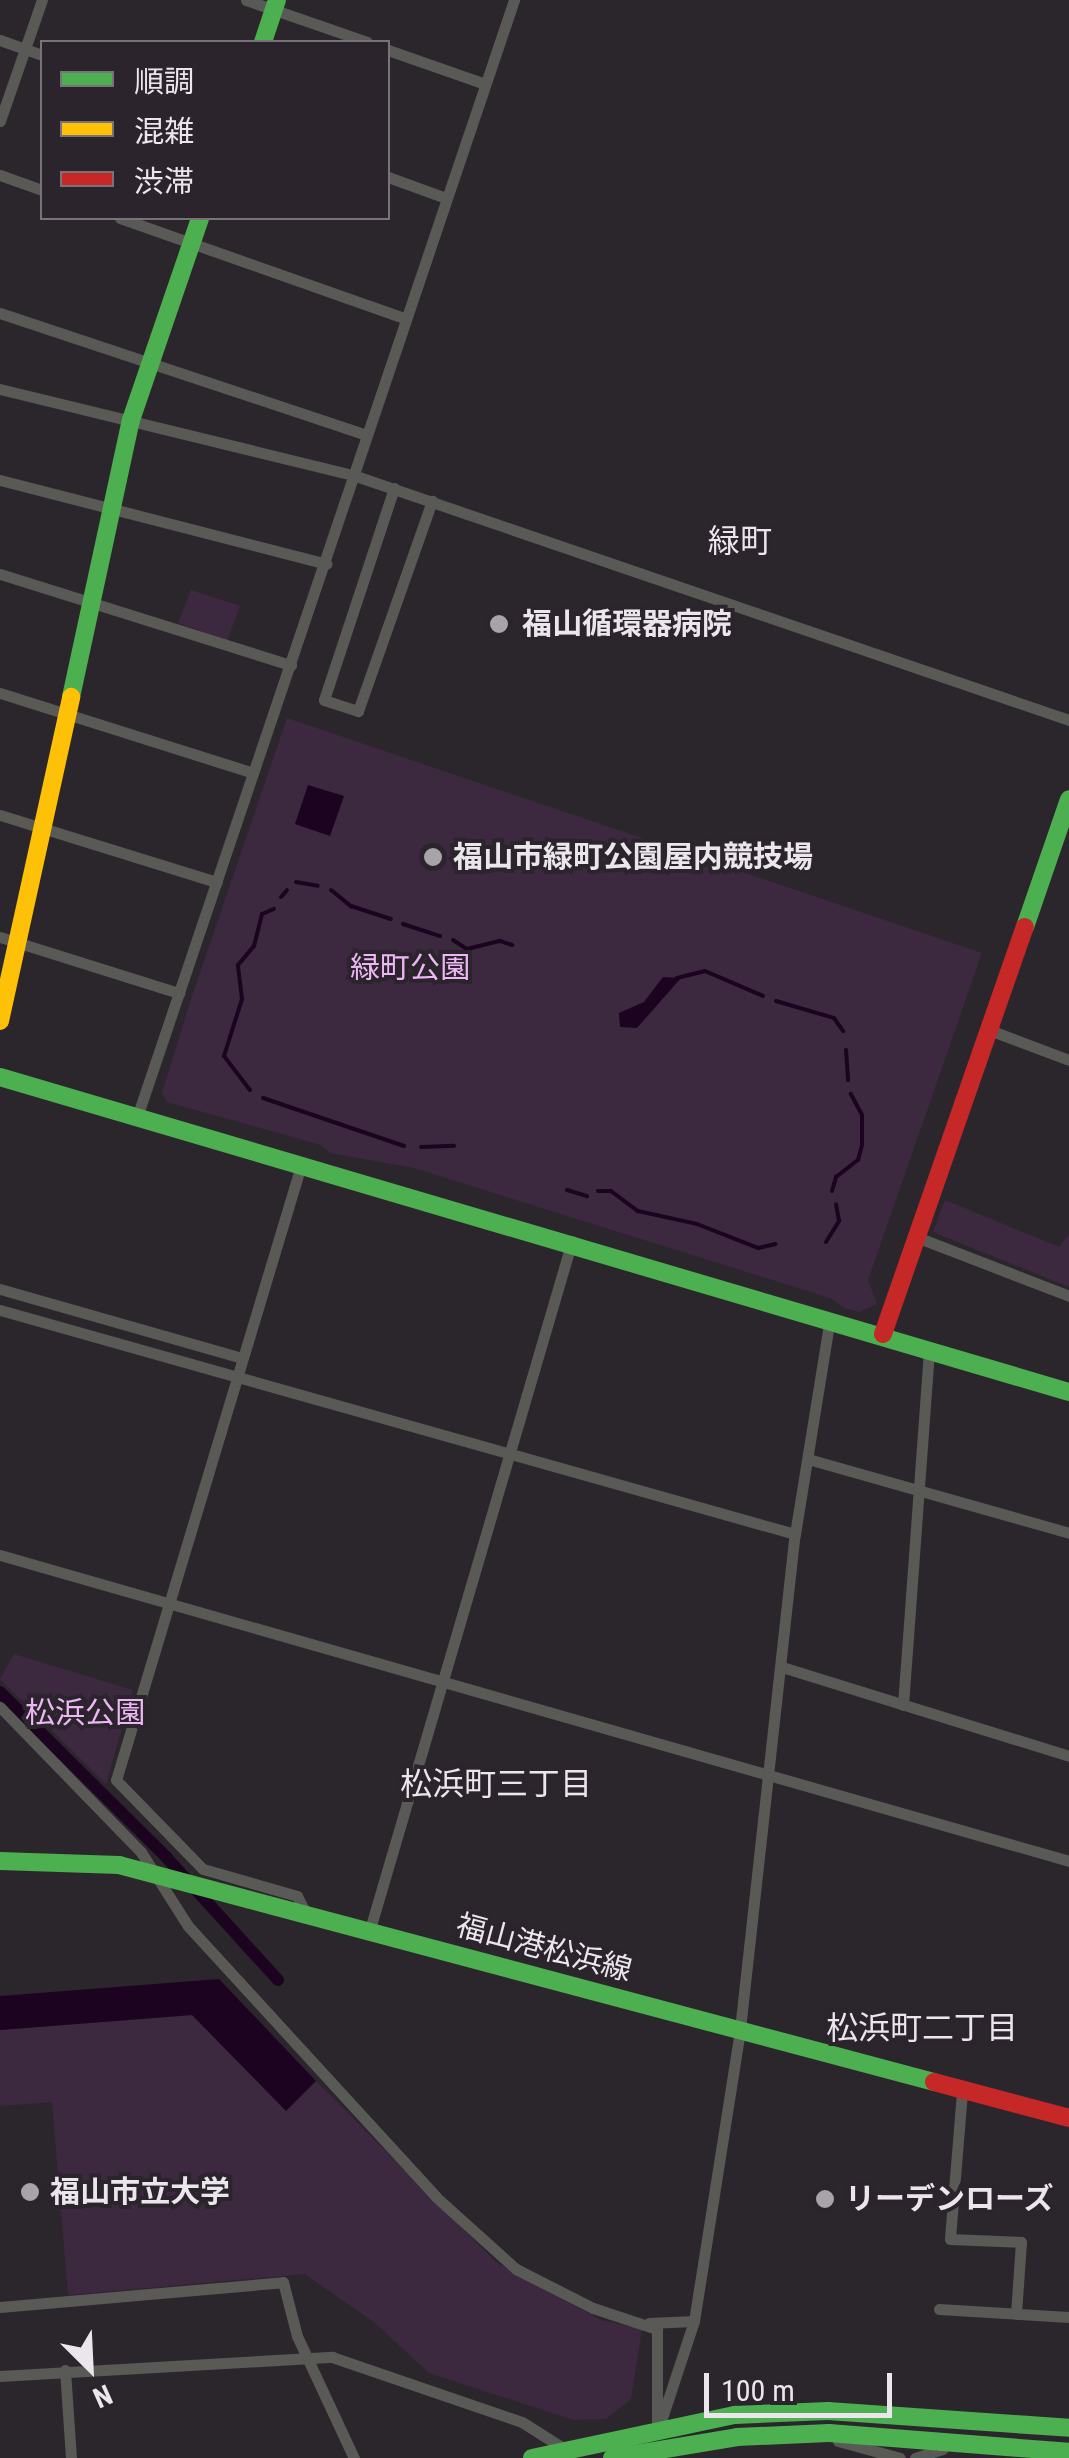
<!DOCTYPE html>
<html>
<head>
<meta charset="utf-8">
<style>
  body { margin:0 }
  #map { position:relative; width:1069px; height:2458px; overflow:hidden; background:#2b262b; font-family:"Roboto Condensed","Noto Sans JP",sans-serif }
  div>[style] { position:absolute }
  .green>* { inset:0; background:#3c283f }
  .water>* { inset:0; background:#1c0421 }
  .stream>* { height:4px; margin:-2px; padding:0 2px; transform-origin:2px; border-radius:2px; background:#1c0421 }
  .canal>* { height:12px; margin:-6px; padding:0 6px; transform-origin:6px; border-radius:6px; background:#1c0421 }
  .street>* { height:11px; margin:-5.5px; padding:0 5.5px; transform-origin:5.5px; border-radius:5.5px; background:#595955 }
  .fast>* { height:18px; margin:-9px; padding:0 9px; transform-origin:9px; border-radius:9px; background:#4caf50 }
  .slow>* { height:18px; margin:-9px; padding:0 9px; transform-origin:9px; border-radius:9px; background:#ffc107 }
  .jam>* { height:18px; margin:-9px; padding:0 9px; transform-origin:9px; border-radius:9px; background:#c62828 }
  .dots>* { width:28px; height:28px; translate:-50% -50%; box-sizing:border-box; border:5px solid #2c242d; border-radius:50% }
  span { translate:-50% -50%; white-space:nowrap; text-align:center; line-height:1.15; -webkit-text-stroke:8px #2c242d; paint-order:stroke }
  .poi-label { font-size:30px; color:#ebe6ec; font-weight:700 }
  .left { translate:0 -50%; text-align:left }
  .park-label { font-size:30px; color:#edb7f5 }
  .street-label { font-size:30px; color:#ebe6ec }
  .neighbourhood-label { font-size:32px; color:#ebe6ec }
  .legend { position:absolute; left:40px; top:40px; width:350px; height:180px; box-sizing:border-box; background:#2c242d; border:2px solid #787279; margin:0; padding:12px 18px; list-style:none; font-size:30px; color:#ebe6ec }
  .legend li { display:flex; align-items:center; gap:20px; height:50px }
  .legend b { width:50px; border:2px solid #787279 }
  .north { position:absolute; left:40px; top:2318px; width:100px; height:100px; -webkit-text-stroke:8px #2c242d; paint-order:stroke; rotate:156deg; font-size:28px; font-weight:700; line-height:40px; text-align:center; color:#ebe6ec }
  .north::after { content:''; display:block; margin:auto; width:35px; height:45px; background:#ebe6ec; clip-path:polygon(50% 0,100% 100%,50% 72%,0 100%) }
  .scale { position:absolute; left:704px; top:2373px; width:188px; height:45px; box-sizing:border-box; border:5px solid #ebe6ec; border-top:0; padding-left:12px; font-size:30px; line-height:35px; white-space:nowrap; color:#ebe6ec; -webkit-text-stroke:8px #2c242d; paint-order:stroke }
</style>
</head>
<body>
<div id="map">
  <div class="green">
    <div style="clip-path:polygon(191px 590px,240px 606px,227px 641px,178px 623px)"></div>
    <div style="clip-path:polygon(287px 718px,982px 953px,868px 1280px,877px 1304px,859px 1312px,844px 1308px,830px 1298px,414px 1168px,330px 1153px,321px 1145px,167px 1102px,162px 1093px,190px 1002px)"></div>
    <div style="clip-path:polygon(945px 1200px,1059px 1247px,1069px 1234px,1069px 1287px,933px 1232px)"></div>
    <div style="clip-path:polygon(14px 1654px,133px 1690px,106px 1784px,0 1679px)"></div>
    <div style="clip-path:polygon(192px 2015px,286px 2110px,316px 2081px,496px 2262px,601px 2320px,642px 2329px,631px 2399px,606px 2419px,573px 2420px,429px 2373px,375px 2323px,305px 2274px,68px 2295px,52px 2102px,0 2106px,0 2030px)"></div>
  </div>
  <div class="water">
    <div style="clip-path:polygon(308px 785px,344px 796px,330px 836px,295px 824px)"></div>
    <div style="clip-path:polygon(663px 977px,681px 978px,637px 1028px,620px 1027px,619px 1013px,644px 1002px)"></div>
    <div style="clip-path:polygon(219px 1979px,316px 2081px,286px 2111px,192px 2015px,0 2030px,0 1996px)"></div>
  </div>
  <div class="stream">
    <div style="left:296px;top:882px;width:22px;rotate:10deg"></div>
    <div style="left:331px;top:890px;width:26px;rotate:39deg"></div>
    <div style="left:351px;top:906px;width:42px;rotate:18deg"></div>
    <div style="left:281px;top:897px;width:9px;rotate:-49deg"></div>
    <div style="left:403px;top:924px;width:39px;rotate:18deg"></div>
    <div style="left:453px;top:940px;width:17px;rotate:33deg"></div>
    <div style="left:467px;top:949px;width:34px;rotate:-14deg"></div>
    <div style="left:500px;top:941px;width:13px;rotate:18deg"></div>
    <div style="left:677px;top:978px;width:29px;rotate:-14deg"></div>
    <div style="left:705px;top:971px;width:63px;rotate:23.3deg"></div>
    <div style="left:776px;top:1001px;width:60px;rotate:16.3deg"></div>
    <div style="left:834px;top:1018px;width:16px;rotate:55deg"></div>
    <div style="left:846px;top:1050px;width:30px;rotate:86deg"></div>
    <div style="left:250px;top:1090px;width:43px;rotate:-127.4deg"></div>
    <div style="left:224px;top:1056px;width:60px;rotate:-72.5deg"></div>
    <div style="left:242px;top:999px;width:34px;rotate:-97deg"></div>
    <div style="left:238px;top:965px;width:25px;rotate:-50deg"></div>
    <div style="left:254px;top:946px;width:33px;rotate:-76deg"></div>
    <div style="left:262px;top:914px;width:13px;rotate:-23deg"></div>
    <div style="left:263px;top:1098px;width:149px;rotate:18.8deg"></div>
    <div style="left:421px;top:1147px;width:33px;rotate:-2deg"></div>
    <div style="left:567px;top:1190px;width:21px;rotate:17deg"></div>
    <div style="left:598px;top:1191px;width:13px"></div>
    <div style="left:611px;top:1191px;width:34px;rotate:37deg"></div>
    <div style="left:638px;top:1211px;width:60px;rotate:12.4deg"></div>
    <div style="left:697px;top:1224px;width:66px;rotate:21.5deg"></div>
    <div style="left:758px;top:1248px;width:18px;rotate:-13deg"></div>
    <div style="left:832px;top:1191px;width:15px;rotate:-74deg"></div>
    <div style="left:836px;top:1177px;width:28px;rotate:-38deg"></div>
    <div style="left:858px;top:1160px;width:16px;rotate:-75deg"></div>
    <div style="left:862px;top:1145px;width:30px;rotate:-90deg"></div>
    <div style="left:862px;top:1115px;width:24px;rotate:-118deg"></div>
    <div style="left:826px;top:1242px;width:25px;rotate:-58deg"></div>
    <div style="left:839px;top:1221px;width:17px;rotate:-100deg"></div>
  </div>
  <div class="canal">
    <div style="left:0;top:1692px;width:235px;rotate:44.8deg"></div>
    <div style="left:167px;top:1858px;width:165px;rotate:47.7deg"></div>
  </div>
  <div class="street">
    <div style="left:246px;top:0;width:128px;rotate:19.1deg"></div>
    <div style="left:0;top:40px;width:45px;rotate:19.7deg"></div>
    <div style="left:388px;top:50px;width:103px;rotate:19.3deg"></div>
    <div style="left:0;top:121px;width:128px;rotate:-70.9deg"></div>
    <div style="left:0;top:175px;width:45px;rotate:19.7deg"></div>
    <div style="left:388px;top:177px;width:62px;rotate:19.9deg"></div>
    <div style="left:120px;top:218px;width:301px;rotate:19.4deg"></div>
    <div style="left:0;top:313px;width:384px;rotate:18.4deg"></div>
    <div style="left:0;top:389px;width:363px;rotate:13.7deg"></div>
    <div style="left:353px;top:475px;width:757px;rotate:18.89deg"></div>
    <div style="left:0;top:480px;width:337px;rotate:14.4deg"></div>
    <div style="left:394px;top:488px;width:223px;rotate:108.3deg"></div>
    <div style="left:324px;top:700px;width:36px;rotate:18deg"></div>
    <div style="left:358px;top:711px;width:223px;rotate:-70.6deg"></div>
    <div style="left:0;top:574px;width:305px;rotate:17.4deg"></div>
    <div style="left:0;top:693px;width:265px;rotate:17.5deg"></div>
    <div style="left:0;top:815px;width:227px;rotate:17.2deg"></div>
    <div style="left:0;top:937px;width:188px;rotate:17.4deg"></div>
    <div style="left:992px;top:1031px;width:82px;rotate:20.6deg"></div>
    <div style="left:138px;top:1114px;width:1176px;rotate:-71.35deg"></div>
    <div style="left:302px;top:1162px;width:645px;rotate:106.75deg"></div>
    <div style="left:116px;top:1780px;width:124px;rotate:45.7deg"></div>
    <div style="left:203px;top:1869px;width:98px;rotate:16deg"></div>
    <div style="left:297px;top:1896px;width:18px;rotate:63deg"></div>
    <div style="left:919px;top:1238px;width:161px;rotate:21.1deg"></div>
    <div style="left:0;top:1289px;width:248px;rotate:15.9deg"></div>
    <div style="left:0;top:1310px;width:826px;rotate:15.74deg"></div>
    <div style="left:808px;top:1459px;width:271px;rotate:15.8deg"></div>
    <div style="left:0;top:1555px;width:1112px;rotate:15.97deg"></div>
    <div style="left:782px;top:1667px;width:300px;rotate:17.2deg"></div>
    <div style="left:903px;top:1705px;width:358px;rotate:-85.8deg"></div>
    <div style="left:0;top:1707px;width:202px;rotate:45.8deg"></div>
    <div style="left:141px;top:1852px;width:88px;rotate:57.6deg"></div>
    <div style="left:188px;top:1926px;width:367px;rotate:47.5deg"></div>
    <div style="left:436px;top:2197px;width:108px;rotate:42deg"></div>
    <div style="left:516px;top:2269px;width:86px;rotate:26.9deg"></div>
    <div style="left:593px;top:2308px;width:67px;rotate:18.2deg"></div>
    <div style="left:657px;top:2329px;width:97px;rotate:90deg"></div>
    <div style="left:370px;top:1929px;width:717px;rotate:-73.64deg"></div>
    <div style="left:962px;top:2092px;width:147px;rotate:94.7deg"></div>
    <div style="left:950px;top:2239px;width:71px;rotate:2.4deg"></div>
    <div style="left:1021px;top:2242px;width:72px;rotate:94deg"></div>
    <div style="left:0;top:2307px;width:284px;rotate:-5deg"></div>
    <div style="left:283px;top:2282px;width:56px;rotate:75.5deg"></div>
    <div style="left:297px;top:2336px;width:135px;rotate:65deg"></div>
    <div style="left:939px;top:2309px;width:130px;rotate:3.5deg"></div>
    <div style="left:649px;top:2323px;width:45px;rotate:-2.5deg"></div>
    <div style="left:65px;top:2370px;width:88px;rotate:86.1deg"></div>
    <div style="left:0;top:2376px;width:333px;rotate:-3.3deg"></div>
    <div style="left:332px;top:2357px;width:201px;rotate:18.9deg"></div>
    <div style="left:522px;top:2422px;width:49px;rotate:32.4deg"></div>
    <div style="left:658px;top:2430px;width:115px;rotate:-71.7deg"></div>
    <div style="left:694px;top:2321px;width:296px;rotate:-81deg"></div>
    <div style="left:740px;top:2029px;width:498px;rotate:-83.7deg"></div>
    <div style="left:795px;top:1534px;width:218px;rotate:-80.8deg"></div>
    <div style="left:838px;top:2441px;width:64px;rotate:15.3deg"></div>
    <div style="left:915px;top:2458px;width:29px;rotate:-18deg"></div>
  </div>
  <div class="fast">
    <div style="left:263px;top:42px;width:44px;rotate:-71.6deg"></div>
    <div style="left:71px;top:697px;width:283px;rotate:-77.8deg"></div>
    <div style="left:131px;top:420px;width:213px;rotate:-71.1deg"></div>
    <div style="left:1025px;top:927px;width:135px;rotate:-71deg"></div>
    <div style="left:0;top:1077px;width:1114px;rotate:16.42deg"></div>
    <div style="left:0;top:1861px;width:119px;rotate:1.9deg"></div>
    <div style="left:119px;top:1865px;width:843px;rotate:14.91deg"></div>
    <div style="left:532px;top:2458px;width:208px;rotate:-12deg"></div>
    <div style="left:735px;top:2415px;width:93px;rotate:-2.5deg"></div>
    <div style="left:828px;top:2411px;width:242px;rotate:4deg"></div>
    <div style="left:612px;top:2458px;width:127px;rotate:-9.5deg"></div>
    <div style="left:737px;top:2437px;width:92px;rotate:-2.5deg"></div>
    <div style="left:829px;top:2433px;width:241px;rotate:4.5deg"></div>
  </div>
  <div class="slow">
    <div style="left:0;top:1021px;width:332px;rotate:-77.6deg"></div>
  </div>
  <div class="jam">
    <div style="left:883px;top:1334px;width:431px;rotate:-70.8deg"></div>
    <div style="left:934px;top:2082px;width:140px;rotate:14.9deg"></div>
  </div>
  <div class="dots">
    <div style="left:499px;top:624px;background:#a8a3a8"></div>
    <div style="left:433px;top:857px;background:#a8a3a8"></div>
    <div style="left:30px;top:2192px;background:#a8a3a8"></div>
    <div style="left:825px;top:2199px;background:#a8a3a8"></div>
  </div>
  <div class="poi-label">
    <span class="left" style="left:522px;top:624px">福山循環器病院</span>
    <span class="left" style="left:453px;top:857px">福山市緑町公園屋内競技場</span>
    <span class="left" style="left:50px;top:2192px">福山市立大学</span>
    <span class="left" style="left:845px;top:2199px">リーデンローズ</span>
  </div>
  <div class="park-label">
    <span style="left:410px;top:968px">緑町公園</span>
    <span style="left:85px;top:1713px">松浜公園</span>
  </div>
  <div class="street-label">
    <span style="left:544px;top:1948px;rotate:15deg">福山港松浜線</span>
  </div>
  <div class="neighbourhood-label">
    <span style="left:740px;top:541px">緑町</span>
    <span style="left:496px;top:1784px">松浜町三丁目</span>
    <span style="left:922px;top:2028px">松浜町二丁目</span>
  </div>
  <ul class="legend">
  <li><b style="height:12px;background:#4caf50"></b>順調</li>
  <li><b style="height:12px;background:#ffc107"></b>混雑</li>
  <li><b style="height:12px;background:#c62828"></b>渋滞</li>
  </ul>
  <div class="north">N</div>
  <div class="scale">100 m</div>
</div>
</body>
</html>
